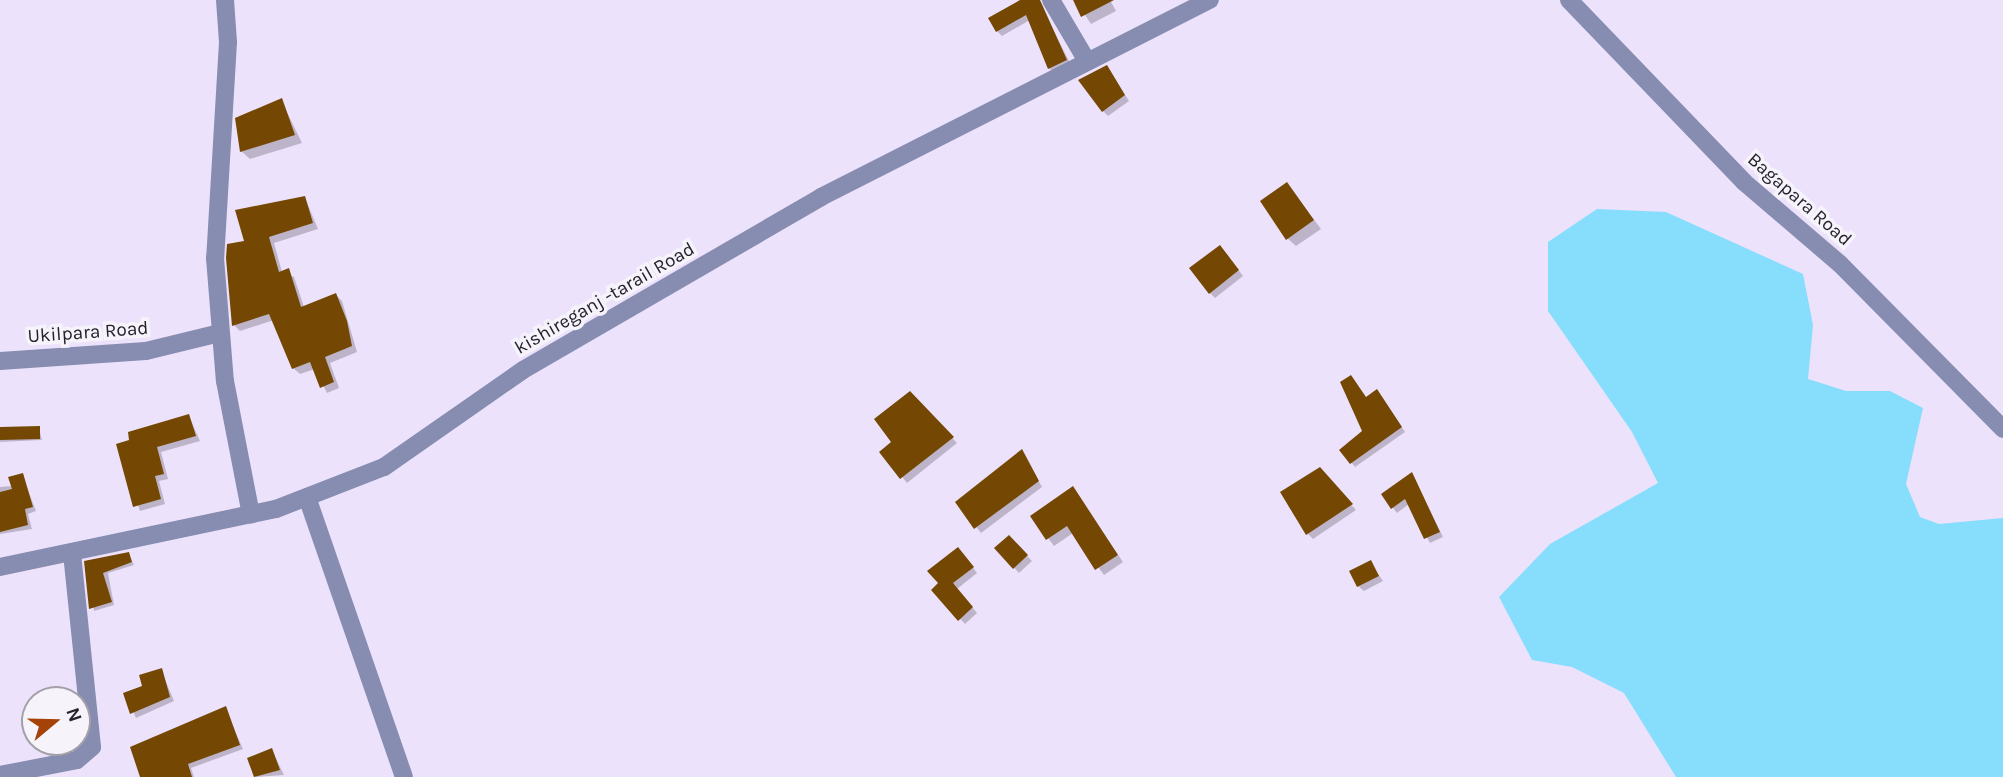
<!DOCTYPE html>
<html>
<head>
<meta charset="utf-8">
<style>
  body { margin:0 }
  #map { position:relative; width:2003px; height:777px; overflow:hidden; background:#ede2fc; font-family:Karla,sans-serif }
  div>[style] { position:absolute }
  .water>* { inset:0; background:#86defc }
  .shadow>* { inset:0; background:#0003 }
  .building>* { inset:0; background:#744803 }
  .minor>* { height:18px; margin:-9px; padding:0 9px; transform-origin:9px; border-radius:9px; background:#878db0 }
  .tertiary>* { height:18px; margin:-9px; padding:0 9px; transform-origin:9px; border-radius:9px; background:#878db0 }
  span { translate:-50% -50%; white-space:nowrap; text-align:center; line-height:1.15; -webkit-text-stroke:7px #f6f4fa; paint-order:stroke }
  .street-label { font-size:19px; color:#26212d }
  .north { position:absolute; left:21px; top:686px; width:70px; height:70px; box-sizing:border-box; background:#f6f4fa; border:2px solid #a3a0a8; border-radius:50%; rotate:71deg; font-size:19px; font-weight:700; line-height:28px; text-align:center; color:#26212d }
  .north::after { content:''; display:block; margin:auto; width:24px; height:32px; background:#a54207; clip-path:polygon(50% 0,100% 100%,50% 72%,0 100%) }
</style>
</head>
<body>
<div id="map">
  <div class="water">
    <div style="clip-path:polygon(1597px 209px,1666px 212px,1803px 274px,1813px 325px,1808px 379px,1846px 391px,1890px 391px,1923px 408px,1906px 484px,1920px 517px,1939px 524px,2003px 518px,2003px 777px,1676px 777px,1624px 693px,1572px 667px,1532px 660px,1499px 597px,1550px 544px,1658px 483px,1632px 432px,1548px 311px,1548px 242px)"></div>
  </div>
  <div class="shadow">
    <div style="clip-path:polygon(1021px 0,1038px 0,1071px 65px,1054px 73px,1049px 68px,1030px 20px,1002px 36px,997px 31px)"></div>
    <div style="clip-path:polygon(1075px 0,1110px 0,1116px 11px,1091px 24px)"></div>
    <div style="clip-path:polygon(1111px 73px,1129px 101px,1108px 116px,1103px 111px)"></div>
    <div style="clip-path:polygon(281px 100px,302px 143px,250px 159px,241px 151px)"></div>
    <div style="clip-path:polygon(1287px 184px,1321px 229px,1296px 246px,1287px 238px)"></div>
    <div style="clip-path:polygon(305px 198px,318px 229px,274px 243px,282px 272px,294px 277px,304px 307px,336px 295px,342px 301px,357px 352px,330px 363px,339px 388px,327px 393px,315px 369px,300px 374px,293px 368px,274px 320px,240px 331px,234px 325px,246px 242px)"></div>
    <div style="clip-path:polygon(1225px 252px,1243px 276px,1215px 298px,1210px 293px)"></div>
    <div style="clip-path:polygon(910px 393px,957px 443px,907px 483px,882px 452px,894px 443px)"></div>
    <div style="clip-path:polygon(1381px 396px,1405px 432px,1355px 467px,1341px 450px,1364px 431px,1367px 399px)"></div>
    <div style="clip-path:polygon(189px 416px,200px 441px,161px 452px,168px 479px,159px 481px,165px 504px,140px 511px,118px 446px)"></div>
    <div style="clip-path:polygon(39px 428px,42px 440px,0 442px,0 429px)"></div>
    <div style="clip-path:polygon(1022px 451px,1042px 487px,981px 533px,957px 502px)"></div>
    <div style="clip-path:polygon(1412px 474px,1443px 537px,1430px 543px,1409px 504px,1397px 513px,1383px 495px)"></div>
    <div style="clip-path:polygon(22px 475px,36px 511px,28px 514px,32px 529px,0 534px,0 487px,13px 486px)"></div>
    <div style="clip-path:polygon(1325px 475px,1356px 510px,1313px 539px,1308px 534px)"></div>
    <div style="clip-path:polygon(1073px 488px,1123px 562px,1104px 575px,1073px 533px,1054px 546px,1032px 517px)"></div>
    <div style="clip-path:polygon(1009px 537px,1032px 561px,1019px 573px,997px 549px)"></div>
    <div style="clip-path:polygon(128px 553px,134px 565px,108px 573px,114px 605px,94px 611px,86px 562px)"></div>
    <div style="clip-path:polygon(963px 554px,977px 573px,957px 589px,977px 613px,965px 624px,933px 590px)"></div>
    <div style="clip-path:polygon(1370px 562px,1383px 581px,1364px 591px,1358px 586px)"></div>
    <div style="clip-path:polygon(161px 670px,174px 701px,136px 718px,125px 694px,144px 687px)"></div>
    <div style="clip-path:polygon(225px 708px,243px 749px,191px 768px,194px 777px,142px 777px)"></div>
    <div style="clip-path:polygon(272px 750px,284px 775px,256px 777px,249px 759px)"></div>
  </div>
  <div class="building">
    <div style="clip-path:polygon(1020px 0,1040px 0,1067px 60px,1048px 69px,1026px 15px,996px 32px,988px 18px)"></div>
    <div style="clip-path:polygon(1073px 0,1114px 0,1081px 17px)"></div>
    <div style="clip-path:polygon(1107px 65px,1125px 95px,1102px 112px,1078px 80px)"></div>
    <div style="clip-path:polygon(282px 98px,295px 135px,240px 152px,235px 118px)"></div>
    <div style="clip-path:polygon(1287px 182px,1314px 220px,1286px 240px,1260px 201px)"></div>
    <div style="clip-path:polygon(305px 196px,313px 223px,269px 237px,279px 272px,289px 268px,301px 307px,336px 293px,347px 321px,352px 346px,325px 357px,334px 382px,320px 388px,310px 362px,292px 369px,269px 314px,232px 326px,226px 258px,227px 244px,244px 241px,235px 210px)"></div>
    <div style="clip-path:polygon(1220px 245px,1239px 270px,1209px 294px,1189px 268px)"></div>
    <div style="clip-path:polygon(1351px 375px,1366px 397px,1377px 389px,1402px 427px,1350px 464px,1339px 450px,1362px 431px,1340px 382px)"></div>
    <div style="clip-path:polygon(910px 391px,954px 437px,900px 479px,879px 452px,891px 442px,874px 419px)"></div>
    <div style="clip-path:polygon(189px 414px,196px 436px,157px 447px,164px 474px,155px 476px,161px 499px,133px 507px,116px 444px,129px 440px,128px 432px)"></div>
    <div style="clip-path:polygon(40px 426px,40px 439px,0 440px,0 427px)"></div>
    <div style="clip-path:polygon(1022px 449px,1039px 481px,974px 529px,955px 502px)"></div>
    <div style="clip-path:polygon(1320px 467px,1353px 504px,1306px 535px,1280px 492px)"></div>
    <div style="clip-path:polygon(1412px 472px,1440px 532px,1424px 539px,1405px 499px,1391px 509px,1381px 494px)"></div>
    <div style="clip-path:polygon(23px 473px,33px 507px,25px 509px,28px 525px,0 532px,0 492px,12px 489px,8px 477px)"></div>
    <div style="clip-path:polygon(1073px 486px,1118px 555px,1095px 570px,1067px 526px,1046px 540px,1030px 516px)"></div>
    <div style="clip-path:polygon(1009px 535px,1028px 555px,1013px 569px,994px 548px)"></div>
    <div style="clip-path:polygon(958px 547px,974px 567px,953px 583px,973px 607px,958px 621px,931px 590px,938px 583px,927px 571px)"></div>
    <div style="clip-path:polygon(129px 552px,132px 562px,103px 573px,112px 602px,89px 609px,84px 561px)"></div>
    <div style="clip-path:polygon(1371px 560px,1379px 576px,1357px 587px,1349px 571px)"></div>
    <div style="clip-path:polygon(162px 668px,170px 697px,130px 714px,123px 693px,142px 686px,139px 675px)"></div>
    <div style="clip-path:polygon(226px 706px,240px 745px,188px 764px,192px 777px,140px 777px,130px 747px)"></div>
    <div style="clip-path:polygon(272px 748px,280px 770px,254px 777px,247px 758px)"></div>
  </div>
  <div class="minor">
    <div style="left:225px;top:0;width:42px;rotate:85.9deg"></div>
    <div style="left:228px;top:42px;width:216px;rotate:93.4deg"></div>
    <div style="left:215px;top:258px;width:123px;rotate:85.4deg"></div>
    <div style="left:225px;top:381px;width:136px;rotate:79deg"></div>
    <div style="left:1051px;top:0;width:71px;rotate:59.5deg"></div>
    <div style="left:0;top:361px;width:146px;rotate:-3.9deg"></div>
    <div style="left:146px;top:351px;width:76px;rotate:-13.7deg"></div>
    <div style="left:307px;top:497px;width:296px;rotate:70.9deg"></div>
    <div style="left:0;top:567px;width:282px;rotate:-11.9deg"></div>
    <div style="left:276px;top:509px;width:116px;rotate:-21.3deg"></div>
    <div style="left:384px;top:467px;width:169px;rotate:-34.9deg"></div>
    <div style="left:523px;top:370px;width:345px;rotate:-30.1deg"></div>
    <div style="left:821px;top:197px;width:436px;rotate:-26.9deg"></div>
    <div style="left:0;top:775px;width:78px;rotate:-11deg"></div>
    <div style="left:77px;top:760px;width:20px;rotate:-41deg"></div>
    <div style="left:92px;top:747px;width:194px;rotate:-95.9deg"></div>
  </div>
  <div class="tertiary">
    <div style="left:1569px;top:0;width:252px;rotate:46.1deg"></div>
    <div style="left:1744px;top:182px;width:126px;rotate:40.5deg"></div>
    <div style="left:1840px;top:264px;width:232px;rotate:45.3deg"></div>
  </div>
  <div class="street-label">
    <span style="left:1799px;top:200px;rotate:41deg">Bagapara Road</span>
    <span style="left:605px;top:299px;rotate:-30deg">kishireganj -tarail Road</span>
    <span style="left:88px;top:333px;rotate:-4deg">Ukilpara Road</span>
  </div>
  <div class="north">N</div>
</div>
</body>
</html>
